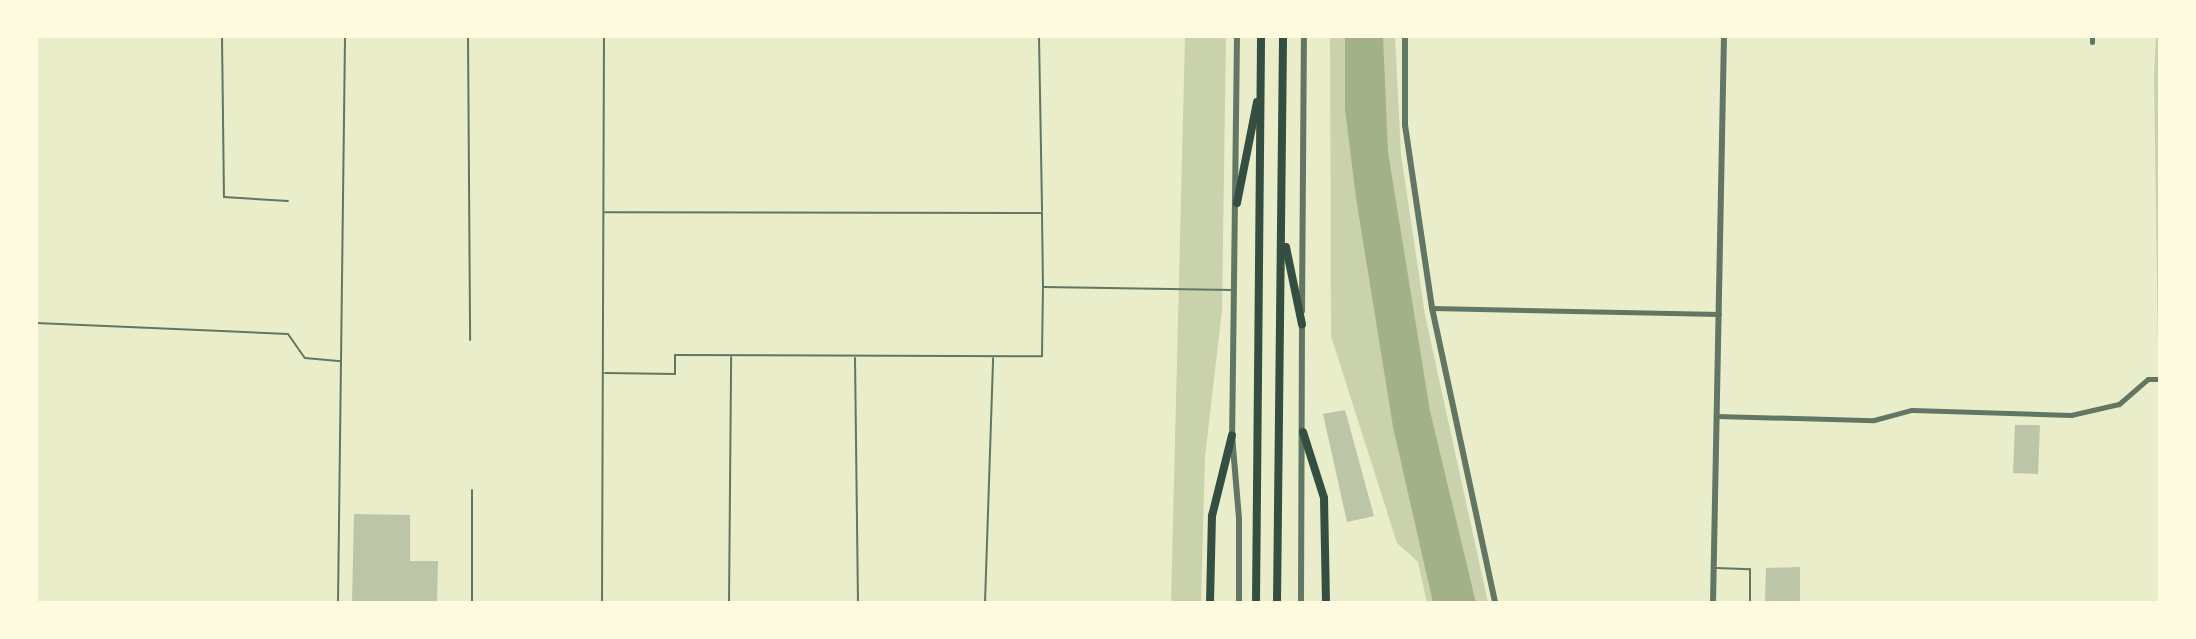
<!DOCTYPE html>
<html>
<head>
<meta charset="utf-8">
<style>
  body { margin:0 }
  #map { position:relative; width:2196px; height:639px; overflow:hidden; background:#e9edc9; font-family:"PT Sans",sans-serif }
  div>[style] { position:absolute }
  .green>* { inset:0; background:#cad2ad }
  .water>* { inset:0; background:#a3b18a }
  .building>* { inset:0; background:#bcc5a7 }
  .service>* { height:2px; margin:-1px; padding:0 1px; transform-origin:1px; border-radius:1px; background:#617663 }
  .minor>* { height:5px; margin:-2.5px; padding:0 2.5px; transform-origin:2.5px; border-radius:2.5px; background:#617663 }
  .tertiary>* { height:6px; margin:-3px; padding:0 3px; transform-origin:3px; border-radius:3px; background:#617663 }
  .primary>* { height:8px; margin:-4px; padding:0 4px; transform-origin:4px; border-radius:4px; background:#344e41 }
  .trunk>* { height:8px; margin:-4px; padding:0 4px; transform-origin:4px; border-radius:4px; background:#344e41 }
  span { translate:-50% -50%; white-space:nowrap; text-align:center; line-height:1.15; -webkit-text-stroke:7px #fefae0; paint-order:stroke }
  .frame { position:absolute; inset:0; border:38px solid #fefae0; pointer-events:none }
</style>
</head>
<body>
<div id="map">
  <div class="green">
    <div style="clip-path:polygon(1185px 36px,1226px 36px,1222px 310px,1205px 457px,1201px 603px,1171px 603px)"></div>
    <div style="clip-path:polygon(1330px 36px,1395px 36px,1401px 155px,1425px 315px,1488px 603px,1427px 603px,1418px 562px,1397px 543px,1331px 336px)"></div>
    <div style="clip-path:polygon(2156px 36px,2160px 36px,2160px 486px,2154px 75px)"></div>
  </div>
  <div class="water">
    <div style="clip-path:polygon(1345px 36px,1383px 36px,1388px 152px,1430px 411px,1476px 603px,1433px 603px,1393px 427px,1356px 198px,1345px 109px)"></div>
  </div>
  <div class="building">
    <div style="clip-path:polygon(1345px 410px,1374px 516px,1347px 522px,1323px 414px)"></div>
    <div style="clip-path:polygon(2015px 425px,2040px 425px,2038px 474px,2013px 473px)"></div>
    <div style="clip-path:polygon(354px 514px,410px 515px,410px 561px,438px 561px,437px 603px,352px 601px)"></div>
    <div style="clip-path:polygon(1800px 567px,1800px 603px,1765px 603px,1766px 568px)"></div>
  </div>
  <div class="service">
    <div style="left:222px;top:36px;width:161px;rotate:89.3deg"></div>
    <div style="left:224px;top:197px;width:64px;rotate:3.6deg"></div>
    <div style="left:468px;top:36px;width:304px;rotate:89.6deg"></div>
    <div style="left:1039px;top:36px;width:175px;rotate:89deg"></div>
    <div style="left:1044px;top:287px;width:189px;rotate:0.9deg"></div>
    <div style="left:36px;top:323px;width:252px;rotate:2.5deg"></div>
    <div style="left:288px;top:334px;width:29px;rotate:55deg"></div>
    <div style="left:305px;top:358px;width:36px;rotate:5deg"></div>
    <div style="left:855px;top:358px;width:245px;rotate:89.3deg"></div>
    <div style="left:605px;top:373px;width:70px;rotate:0.8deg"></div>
    <div style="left:675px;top:374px;width:19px;rotate:-90deg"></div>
    <div style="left:675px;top:355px;width:367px;rotate:0.2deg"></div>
    <div style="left:1042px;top:356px;width:69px;rotate:-89.2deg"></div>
    <div style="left:1043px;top:287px;width:74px;rotate:-90.8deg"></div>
    <div style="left:1042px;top:213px;width:437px;rotate:-179.9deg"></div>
    <div style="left:472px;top:490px;width:113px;rotate:90deg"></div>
    <div style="left:1717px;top:568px;width:33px;rotate:2deg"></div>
    <div style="left:1750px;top:569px;width:34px;rotate:90deg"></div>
    <div style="left:338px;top:603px;width:567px;rotate:-89.29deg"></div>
    <div style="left:602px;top:603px;width:567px;rotate:-89.8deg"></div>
    <div style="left:729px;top:603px;width:246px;rotate:-89.5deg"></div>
    <div style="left:985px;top:603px;width:245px;rotate:-88.1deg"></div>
  </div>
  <div class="minor">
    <div style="left:2092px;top:36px;width:6px;rotate:90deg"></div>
    <div style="left:1432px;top:308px;width:287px;rotate:1.2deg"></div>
    <div style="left:1716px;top:416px;width:158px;rotate:1.5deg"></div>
    <div style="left:1874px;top:420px;width:39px;rotate:-15deg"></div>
    <div style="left:1912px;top:410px;width:159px;rotate:1.8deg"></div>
    <div style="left:2071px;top:415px;width:49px;rotate:-12.9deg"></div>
    <div style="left:2119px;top:404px;width:38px;rotate:-41deg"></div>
    <div style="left:2148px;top:379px;width:12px"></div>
  </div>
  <div class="tertiary">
    <div style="left:1237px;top:36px;width:399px;rotate:90.7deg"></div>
    <div style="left:1232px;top:435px;width:84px;rotate:85.2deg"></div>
    <div style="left:1239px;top:519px;width:84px;rotate:90deg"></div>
    <div style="left:1405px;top:36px;width:89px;rotate:90deg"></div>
    <div style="left:1405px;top:125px;width:185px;rotate:81.6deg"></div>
    <div style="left:1432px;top:308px;width:302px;rotate:77.9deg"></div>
    <div style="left:1302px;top:311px;width:275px;rotate:-89.6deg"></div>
    <div style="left:1301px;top:603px;width:280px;rotate:-89.8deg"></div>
    <div style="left:1713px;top:603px;width:567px;rotate:-88.89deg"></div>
  </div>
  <div class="primary">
    <div style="left:1303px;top:432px;width:69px;rotate:72.3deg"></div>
    <div style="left:1324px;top:498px;width:105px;rotate:88.9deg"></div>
    <div style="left:1210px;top:603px;width:87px;rotate:-88.7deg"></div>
    <div style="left:1212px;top:516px;width:83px;rotate:-76.1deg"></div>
  </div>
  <div class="trunk">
    <div style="left:1237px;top:203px;width:103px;rotate:-78.8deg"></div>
    <div style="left:1286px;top:247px;width:79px;rotate:78.3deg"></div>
    <div style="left:1256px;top:603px;width:567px;rotate:-89.49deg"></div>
    <div style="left:1277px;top:603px;width:567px;rotate:-89.39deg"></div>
  </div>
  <div class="frame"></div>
</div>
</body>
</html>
